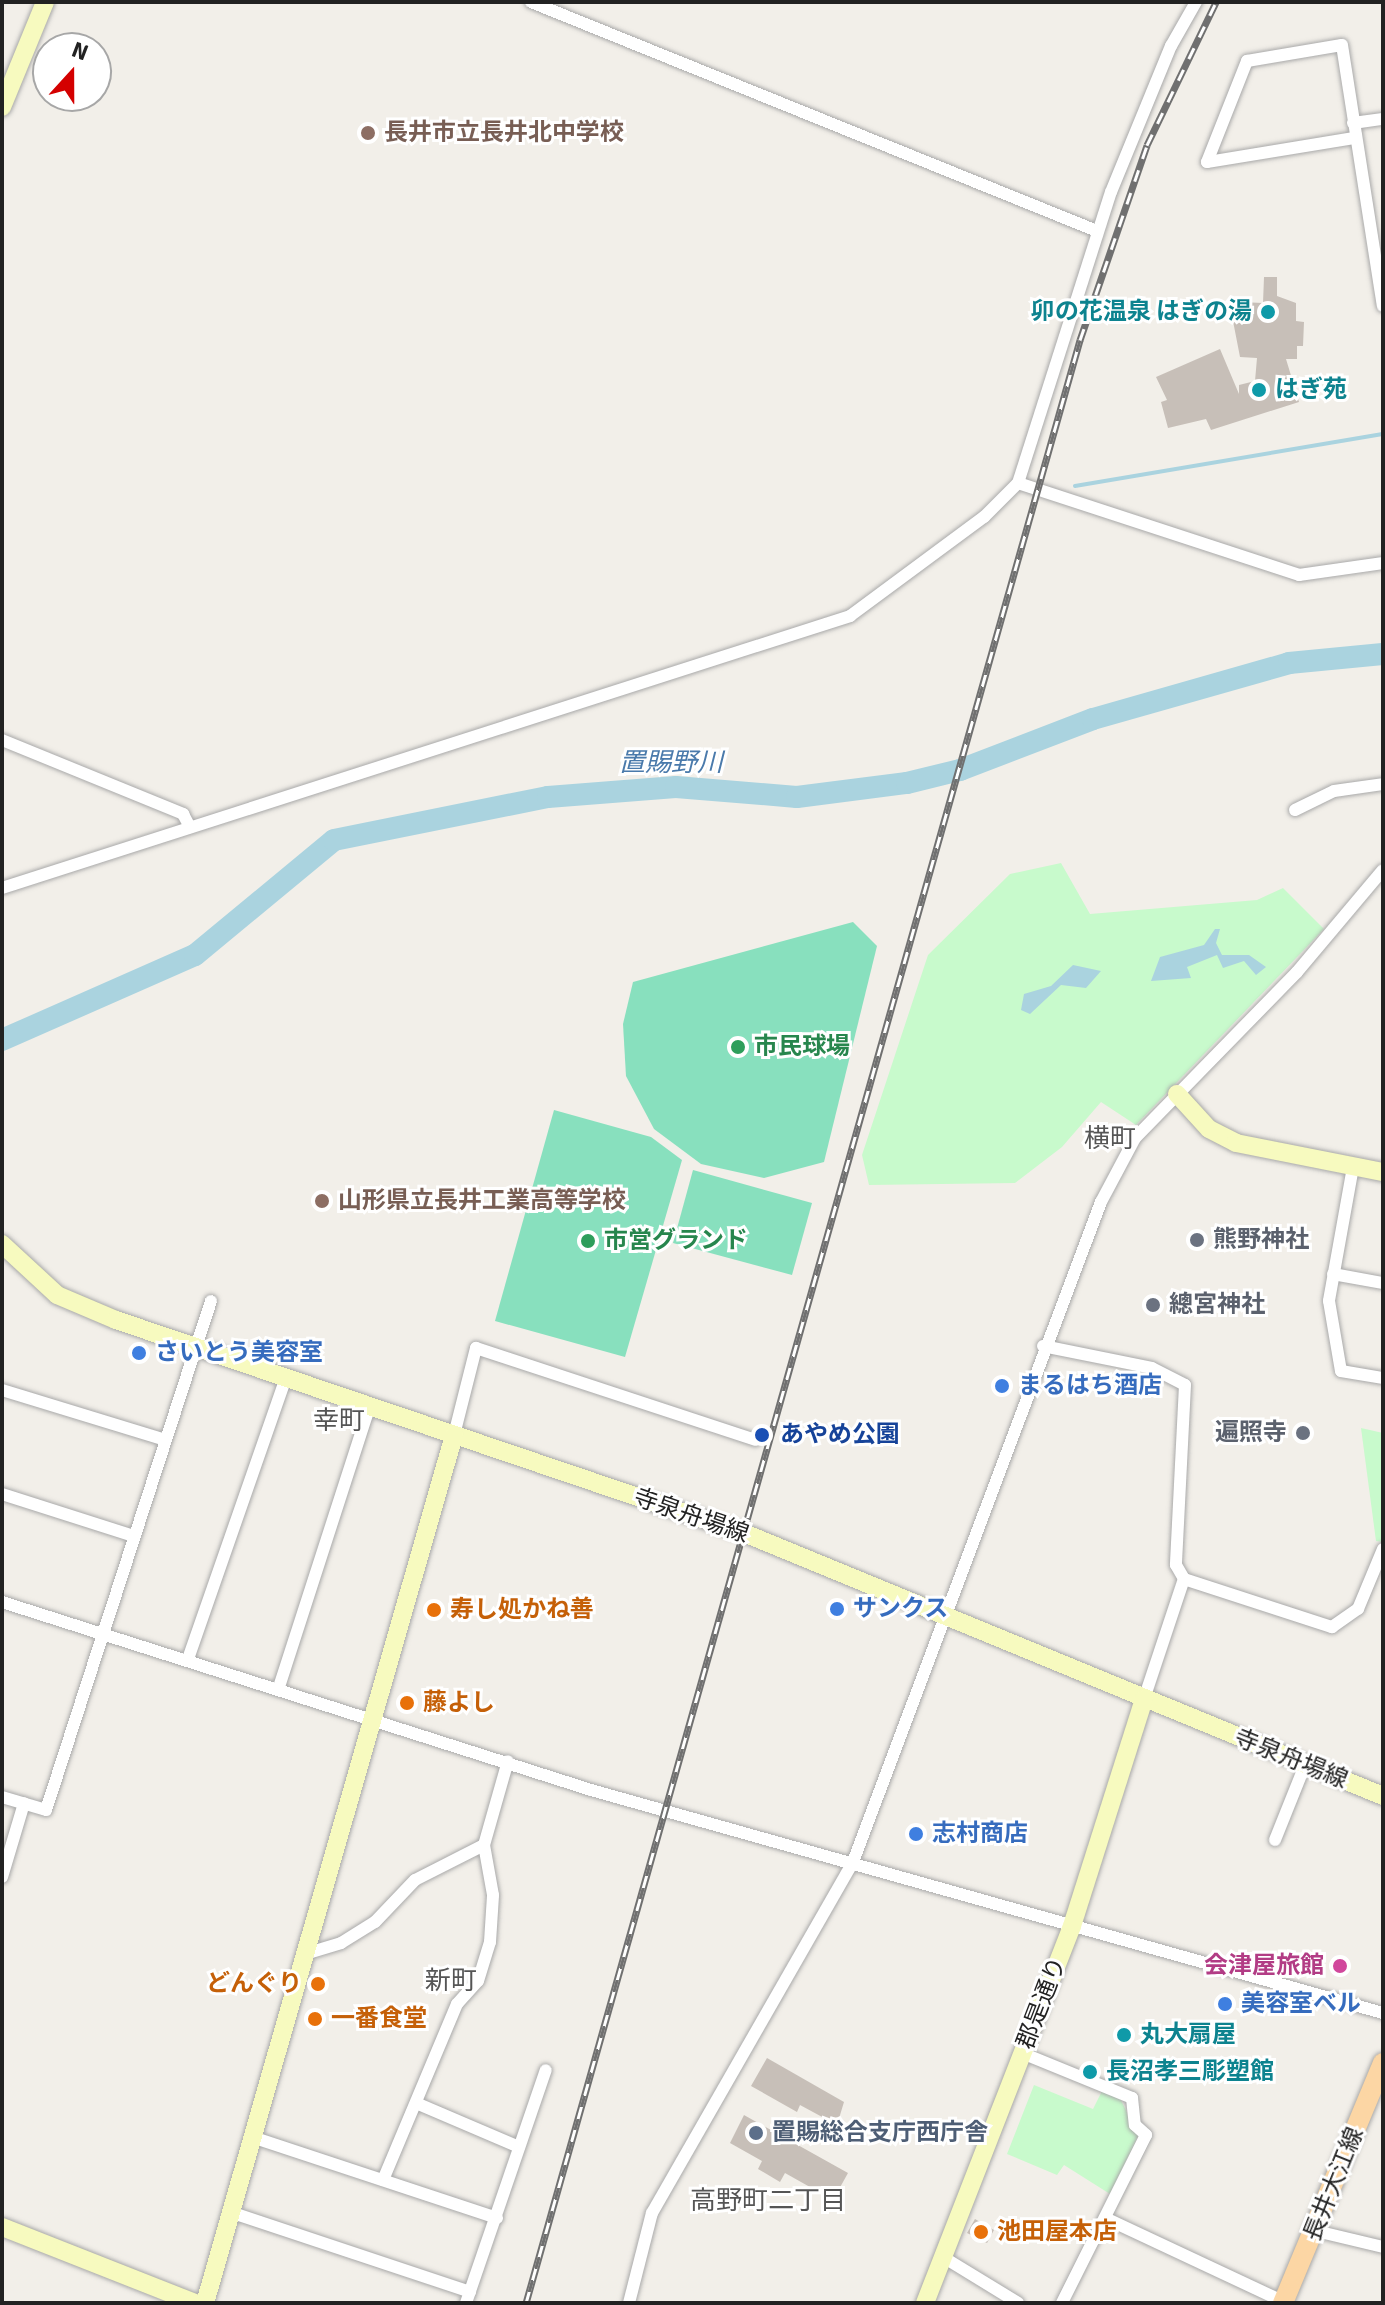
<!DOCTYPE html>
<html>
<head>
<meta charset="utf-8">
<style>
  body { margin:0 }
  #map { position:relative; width:1385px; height:2305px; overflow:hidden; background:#f2efe9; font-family:Signika,"Noto Sans JP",sans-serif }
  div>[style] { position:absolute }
  .park>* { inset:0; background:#c8facc }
  .pitch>* { inset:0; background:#88e0be }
  .water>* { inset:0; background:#aad3df }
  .stream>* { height:4px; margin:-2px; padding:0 2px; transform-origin:2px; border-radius:2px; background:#aad3df }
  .river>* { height:22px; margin:-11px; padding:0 11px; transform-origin:11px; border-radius:11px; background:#aad3df }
  .building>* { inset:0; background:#c7bfb8 }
  .roads { filter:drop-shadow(0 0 2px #a9a9a9) drop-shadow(0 0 2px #a9a9a9) }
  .street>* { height:12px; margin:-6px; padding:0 6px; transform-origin:6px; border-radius:6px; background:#fff }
  .secondary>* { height:18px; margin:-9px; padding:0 9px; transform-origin:9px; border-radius:9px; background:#f7fabf }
  .primary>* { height:20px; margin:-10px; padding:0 10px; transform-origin:10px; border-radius:10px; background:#fcd6a4 }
  .rail>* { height:7px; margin-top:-3.5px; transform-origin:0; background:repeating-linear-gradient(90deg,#fff 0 12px,#707070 0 24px); box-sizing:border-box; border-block:2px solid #707070 }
  .dots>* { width:22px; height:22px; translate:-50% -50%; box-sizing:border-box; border:4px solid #fff; border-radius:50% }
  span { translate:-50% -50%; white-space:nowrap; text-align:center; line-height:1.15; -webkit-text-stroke:6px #fff; paint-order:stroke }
  .education-label { font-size:24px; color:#785e54; font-weight:700 }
  .left { translate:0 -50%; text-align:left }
  .culture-label { font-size:24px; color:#0d838f; font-weight:700 }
  .right { translate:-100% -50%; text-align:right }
  .leisure-label { font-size:24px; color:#27864d; font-weight:700 }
  .worship-label { font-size:24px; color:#5b616d; font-weight:700 }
  .shop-label { font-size:24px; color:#366cbe; font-weight:700 }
  .transit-label { font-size:24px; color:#164399; font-weight:700 }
  .street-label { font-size:24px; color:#222 }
  .food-label { font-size:24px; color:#c56008; font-weight:700 }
  .hotel-label { font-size:24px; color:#b23c85; font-weight:700 }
  .service-label { font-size:24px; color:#4e5e75; font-weight:700 }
  .water-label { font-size:26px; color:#4a7aab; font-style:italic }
  .neighbourhood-label { font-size:26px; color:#555 }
  .frame { position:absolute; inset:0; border:4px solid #222; pointer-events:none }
  .north { position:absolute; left:32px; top:32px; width:80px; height:80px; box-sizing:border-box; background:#fff; border:2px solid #a7a7a7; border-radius:50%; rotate:21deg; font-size:22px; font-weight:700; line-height:32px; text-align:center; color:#222 }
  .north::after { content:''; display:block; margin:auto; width:28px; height:36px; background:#d40000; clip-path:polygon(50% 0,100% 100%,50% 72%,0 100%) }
</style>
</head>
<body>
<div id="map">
  <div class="park">
    <div style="clip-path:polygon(1061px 863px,1090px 914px,1257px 900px,1283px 888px,1324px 929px,1136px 1125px,1101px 1102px,1062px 1147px,1015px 1183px,869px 1185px,862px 1155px,928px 955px,1010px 874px)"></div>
    <div style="clip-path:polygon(1361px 1428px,1383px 1433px,1383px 1542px,1376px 1541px)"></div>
    <div style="clip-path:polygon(1034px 2085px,1093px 2109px,1102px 2091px,1120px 2098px,1138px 2136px,1110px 2194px,1064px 2165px,1057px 2175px,1007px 2154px)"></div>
  </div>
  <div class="pitch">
    <div style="clip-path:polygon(853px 922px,877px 946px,824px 1162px,764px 1178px,701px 1164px,654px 1129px,626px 1076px,623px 1024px,633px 982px)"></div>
    <div style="clip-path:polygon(554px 1110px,651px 1137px,682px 1160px,625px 1357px,495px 1321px)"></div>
    <div style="clip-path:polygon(693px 1170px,812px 1203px,792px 1275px,673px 1243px)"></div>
  </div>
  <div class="water">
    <div style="clip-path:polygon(1215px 929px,1220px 929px,1216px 943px,1222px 955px,1249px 955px,1266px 967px,1256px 975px,1244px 961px,1223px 968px,1217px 955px,1187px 967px,1191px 978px,1151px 981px,1160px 957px,1204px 945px)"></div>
    <div style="clip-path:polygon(1073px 965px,1101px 971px,1086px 988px,1061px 985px,1030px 1014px,1021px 1010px,1024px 994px,1051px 986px)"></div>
  </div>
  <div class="stream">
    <div style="left:1075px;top:486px;width:312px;rotate:-9.6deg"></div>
  </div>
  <div class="river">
    <div style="left:2px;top:1040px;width:211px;rotate:-23.8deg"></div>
    <div style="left:195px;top:955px;width:180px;rotate:-39.6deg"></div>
    <div style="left:334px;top:840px;width:218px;rotate:-11.4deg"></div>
    <div style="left:548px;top:797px;width:128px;rotate:-4.5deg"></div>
    <div style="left:676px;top:787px;width:121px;rotate:4.7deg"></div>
    <div style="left:797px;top:797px;width:111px;rotate:-7.3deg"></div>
    <div style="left:907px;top:783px;width:55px;rotate:-13.8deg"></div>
    <div style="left:960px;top:770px;width:142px;rotate:-21deg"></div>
    <div style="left:1093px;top:719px;width:204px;rotate:-15.9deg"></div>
    <div style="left:1289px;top:663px;width:94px;rotate:-5.5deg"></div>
  </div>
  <div class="building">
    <div style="clip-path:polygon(1264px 277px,1277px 277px,1277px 296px,1296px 303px,1296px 321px,1304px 322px,1303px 346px,1297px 346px,1297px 359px,1286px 359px,1299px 402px,1211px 430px,1206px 419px,1168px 428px,1161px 402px,1167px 400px,1156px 377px,1220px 349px,1239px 394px,1239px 385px,1255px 381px,1257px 358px,1240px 357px,1233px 321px,1240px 321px,1240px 302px,1263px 303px)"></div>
    <div style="clip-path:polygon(767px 2058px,844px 2102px,837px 2125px,800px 2105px,797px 2112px,751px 2086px)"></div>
    <div style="clip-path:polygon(744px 2115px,848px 2173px,833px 2200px,785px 2173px,780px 2182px,758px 2169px,762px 2161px,730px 2143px)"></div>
    <div style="clip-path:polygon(975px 2219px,994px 2230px,987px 2243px,967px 2233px)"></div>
  </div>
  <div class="roads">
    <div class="street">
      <div style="left:531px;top:2px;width:611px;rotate:22.03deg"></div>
      <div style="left:1353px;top:123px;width:30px;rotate:-8deg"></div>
      <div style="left:1354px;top:138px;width:149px;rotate:170.7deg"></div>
      <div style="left:1207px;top:162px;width:109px;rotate:-68.4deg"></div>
      <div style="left:1247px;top:61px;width:96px;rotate:-9.6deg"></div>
      <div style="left:1342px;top:45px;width:264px;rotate:81.1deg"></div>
      <div style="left:1018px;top:483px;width:296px;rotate:18.1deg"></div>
      <div style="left:1299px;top:575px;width:85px;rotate:-8.1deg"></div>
      <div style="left:2px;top:740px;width:196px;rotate:22.2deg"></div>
      <div style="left:183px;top:814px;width:15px;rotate:62deg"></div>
      <div style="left:1295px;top:810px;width:43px;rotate:-26deg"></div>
      <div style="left:1334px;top:791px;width:49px;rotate:-8.1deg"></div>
      <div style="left:2px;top:888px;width:891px;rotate:-17.78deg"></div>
      <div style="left:850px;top:616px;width:167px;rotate:-36.5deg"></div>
      <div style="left:984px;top:517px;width:48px;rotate:-45deg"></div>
      <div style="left:1018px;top:483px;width:305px;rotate:-72.3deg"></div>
      <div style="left:1111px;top:192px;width:158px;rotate:-67.7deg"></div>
      <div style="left:1171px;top:46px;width:51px;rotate:-60.4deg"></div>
      <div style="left:1353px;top:1167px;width:136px;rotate:100.2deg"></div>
      <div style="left:1329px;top:1301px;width:71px;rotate:80.3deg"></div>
      <div style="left:1341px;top:1371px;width:43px;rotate:9.5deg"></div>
      <div style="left:1333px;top:1274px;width:51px;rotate:10.2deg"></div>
      <div style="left:1043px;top:1346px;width:111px;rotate:11.4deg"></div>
      <div style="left:1152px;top:1368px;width:37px;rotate:27deg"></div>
      <div style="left:1185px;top:1385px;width:180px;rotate:92.9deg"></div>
      <div style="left:1176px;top:1565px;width:16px;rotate:60deg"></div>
      <div style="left:1184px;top:1579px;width:156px;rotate:18deg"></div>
      <div style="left:1332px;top:1627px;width:32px;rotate:-35deg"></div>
      <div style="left:1358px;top:1609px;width:65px;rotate:-67.4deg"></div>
      <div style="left:2px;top:1390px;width:171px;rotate:17deg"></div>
      <div style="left:454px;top:1435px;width:90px;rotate:-75.8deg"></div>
      <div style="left:476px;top:1348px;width:294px;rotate:18.2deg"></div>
      <div style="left:2px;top:1494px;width:139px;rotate:17.7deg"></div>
      <div style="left:2px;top:1602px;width:618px;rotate:17.7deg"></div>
      <div style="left:591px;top:1790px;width:823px;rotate:15.73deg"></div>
      <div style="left:188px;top:1659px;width:298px;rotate:-70.8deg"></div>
      <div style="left:279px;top:1687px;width:295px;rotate:-72.1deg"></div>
      <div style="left:1144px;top:1699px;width:126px;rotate:-71.6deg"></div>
      <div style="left:2px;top:1797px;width:46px;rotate:16.5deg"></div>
      <div style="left:46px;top:1810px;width:535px;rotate:-72.04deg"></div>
      <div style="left:1275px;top:1840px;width:81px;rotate:-68.2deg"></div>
      <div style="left:2px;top:1877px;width:77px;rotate:-73.4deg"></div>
      <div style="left:305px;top:1954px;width:38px;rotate:-17deg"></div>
      <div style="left:341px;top:1943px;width:40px;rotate:-32deg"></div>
      <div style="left:375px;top:1922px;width:58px;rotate:-46.4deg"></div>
      <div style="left:415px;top:1880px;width:77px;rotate:-26.9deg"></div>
      <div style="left:1022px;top:2053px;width:119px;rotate:22.2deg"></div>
      <div style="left:1132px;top:2098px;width:27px;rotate:84deg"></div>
      <div style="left:1135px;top:2125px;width:15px;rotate:42deg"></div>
      <div style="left:1146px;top:2135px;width:188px;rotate:116.6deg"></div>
      <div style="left:416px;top:2103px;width:112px;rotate:23.1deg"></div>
      <div style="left:252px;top:2137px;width:258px;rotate:18.3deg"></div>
      <div style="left:383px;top:2180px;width:191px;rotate:-67.2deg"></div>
      <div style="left:457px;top:2004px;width:31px;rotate:-48deg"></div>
      <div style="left:478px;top:1981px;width:41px;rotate:-72.9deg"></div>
      <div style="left:490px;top:1942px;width:47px;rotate:-86.3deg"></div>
      <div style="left:493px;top:1895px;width:51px;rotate:-100.2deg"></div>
      <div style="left:484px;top:1845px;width:87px;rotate:-74.1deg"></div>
      <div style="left:230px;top:2212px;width:253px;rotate:18.4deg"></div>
      <div style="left:1105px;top:2218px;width:198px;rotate:25.1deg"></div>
      <div style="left:1316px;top:2231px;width:69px;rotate:13.4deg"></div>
      <div style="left:943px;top:2257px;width:88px;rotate:31.5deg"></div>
      <div style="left:466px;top:2303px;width:246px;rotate:-71.1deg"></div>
      <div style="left:629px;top:2303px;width:93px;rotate:-75.7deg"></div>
      <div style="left:652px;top:2213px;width:404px;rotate:-60.2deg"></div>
      <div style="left:853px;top:1862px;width:705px;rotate:-69.41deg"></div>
      <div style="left:1101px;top:1202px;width:72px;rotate:-62deg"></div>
      <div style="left:1135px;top:1138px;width:232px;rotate:-45.7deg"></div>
      <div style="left:1297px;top:972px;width:133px;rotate:-49.9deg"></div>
    </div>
    <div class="secondary">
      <div style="left:2px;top:107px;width:113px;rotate:-67.7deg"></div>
      <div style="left:1177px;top:1094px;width:47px;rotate:47.6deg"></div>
      <div style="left:1209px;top:1129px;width:30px;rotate:27deg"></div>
      <div style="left:1236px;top:1143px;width:150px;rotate:11.2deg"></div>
      <div style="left:2px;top:1244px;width:75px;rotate:42.8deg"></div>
      <div style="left:57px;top:1295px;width:64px;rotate:23deg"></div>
      <div style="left:116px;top:1320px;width:663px;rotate:18.74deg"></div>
      <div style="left:744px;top:1533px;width:691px;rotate:22.37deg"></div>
      <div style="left:2px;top:2227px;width:207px;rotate:21.5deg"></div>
      <div style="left:205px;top:2303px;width:903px;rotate:-73.99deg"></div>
      <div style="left:925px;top:2303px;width:405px;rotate:-68.7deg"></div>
      <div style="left:1072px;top:1926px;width:238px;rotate:-72.4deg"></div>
    </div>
    <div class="primary">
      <div style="left:1283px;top:2303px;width:260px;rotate:-67.4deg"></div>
    </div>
  </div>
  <div class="rail">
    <div style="left:526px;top:2303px;width:2040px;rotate:-74.24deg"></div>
    <div style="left:1080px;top:340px;width:206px;rotate:-71deg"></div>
    <div style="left:1147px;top:145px;width:159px;rotate:-64.2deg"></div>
  </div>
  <div class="dots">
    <div style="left:368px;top:133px;background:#8d6e63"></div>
    <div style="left:1268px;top:312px;background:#0f9aa8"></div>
    <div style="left:1259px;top:390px;background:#0f9aa8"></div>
    <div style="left:738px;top:1047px;background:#2e9e5b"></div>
    <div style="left:322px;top:1201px;background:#8d6e63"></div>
    <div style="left:1197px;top:1240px;background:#6b7280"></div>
    <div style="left:588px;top:1241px;background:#2e9e5b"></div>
    <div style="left:1153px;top:1305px;background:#6b7280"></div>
    <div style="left:139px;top:1353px;background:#3f7fe0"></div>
    <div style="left:1002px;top:1386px;background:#3f7fe0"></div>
    <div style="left:1303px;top:1433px;background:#6b7280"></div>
    <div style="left:762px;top:1435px;background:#1a4fb4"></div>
    <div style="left:837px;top:1609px;background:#3f7fe0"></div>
    <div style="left:434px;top:1610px;background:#e8710a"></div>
    <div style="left:407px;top:1703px;background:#e8710a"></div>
    <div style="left:916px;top:1834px;background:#3f7fe0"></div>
    <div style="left:1340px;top:1966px;background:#d1479c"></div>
    <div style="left:318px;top:1984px;background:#e8710a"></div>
    <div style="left:1225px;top:2004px;background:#3f7fe0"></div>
    <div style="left:315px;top:2019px;background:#e8710a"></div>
    <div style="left:1124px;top:2035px;background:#0f9aa8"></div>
    <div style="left:1090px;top:2072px;background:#0f9aa8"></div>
    <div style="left:756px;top:2133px;background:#5c6f8a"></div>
    <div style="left:981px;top:2232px;background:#e8710a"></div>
  </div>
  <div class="education-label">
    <span class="left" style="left:384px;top:133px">長井市立長井北中学校</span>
    <span class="left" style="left:338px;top:1201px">山形県立長井工業高等学校</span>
  </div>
  <div class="culture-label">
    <span class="right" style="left:1252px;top:312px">卯の花温泉 はぎの湯</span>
    <span class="left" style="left:1275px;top:390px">はぎ苑</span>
    <span class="left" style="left:1140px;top:2035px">丸大扇屋</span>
    <span class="left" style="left:1106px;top:2072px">長沼孝三彫塑館</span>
  </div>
  <div class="leisure-label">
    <span class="left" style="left:754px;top:1047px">市民球場</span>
    <span class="left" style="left:604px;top:1241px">市営グランド</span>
  </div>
  <div class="worship-label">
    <span class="left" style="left:1213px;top:1240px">熊野神社</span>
    <span class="left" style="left:1169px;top:1305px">總宮神社</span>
    <span class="right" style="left:1287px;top:1433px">遍照寺</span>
  </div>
  <div class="shop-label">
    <span class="left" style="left:155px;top:1353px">さいとう美容室</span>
    <span class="left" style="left:1018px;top:1386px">まるはち酒店</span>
    <span class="left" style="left:853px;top:1609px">サンクス</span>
    <span class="left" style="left:932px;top:1834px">志村商店</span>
    <span class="left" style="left:1241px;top:2004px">美容室ベル</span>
  </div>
  <div class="transit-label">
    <span class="left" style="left:780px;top:1435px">あやめ公園</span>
  </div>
  <div class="street-label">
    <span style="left:691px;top:1516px;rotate:19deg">寺泉舟場線</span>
    <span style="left:1291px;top:1759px;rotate:22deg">寺泉舟場線</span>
    <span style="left:1042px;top:2003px;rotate:-69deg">郡是通り</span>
    <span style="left:1334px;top:2184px;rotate:-68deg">長井大江線</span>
  </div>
  <div class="food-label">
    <span class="left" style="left:450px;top:1610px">寿し処かね善</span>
    <span class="left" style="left:423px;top:1703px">藤よし</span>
    <span class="right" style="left:302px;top:1984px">どんぐり</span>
    <span class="left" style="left:331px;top:2019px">一番食堂</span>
    <span class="left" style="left:997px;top:2232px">池田屋本店</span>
  </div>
  <div class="hotel-label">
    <span class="right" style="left:1324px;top:1966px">会津屋旅館</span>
  </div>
  <div class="service-label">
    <span class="left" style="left:772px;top:2133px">置賜総合支庁西庁舎</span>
  </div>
  <div class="water-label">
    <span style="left:671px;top:764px">置賜野川</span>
  </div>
  <div class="neighbourhood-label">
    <span style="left:1110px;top:1140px">横町</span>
    <span style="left:339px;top:1422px">幸町</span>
    <span style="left:451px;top:1982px">新町</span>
    <span style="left:768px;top:2202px">高野町二丁目</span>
  </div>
  <div class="frame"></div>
  <div class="north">N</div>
</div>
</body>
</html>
